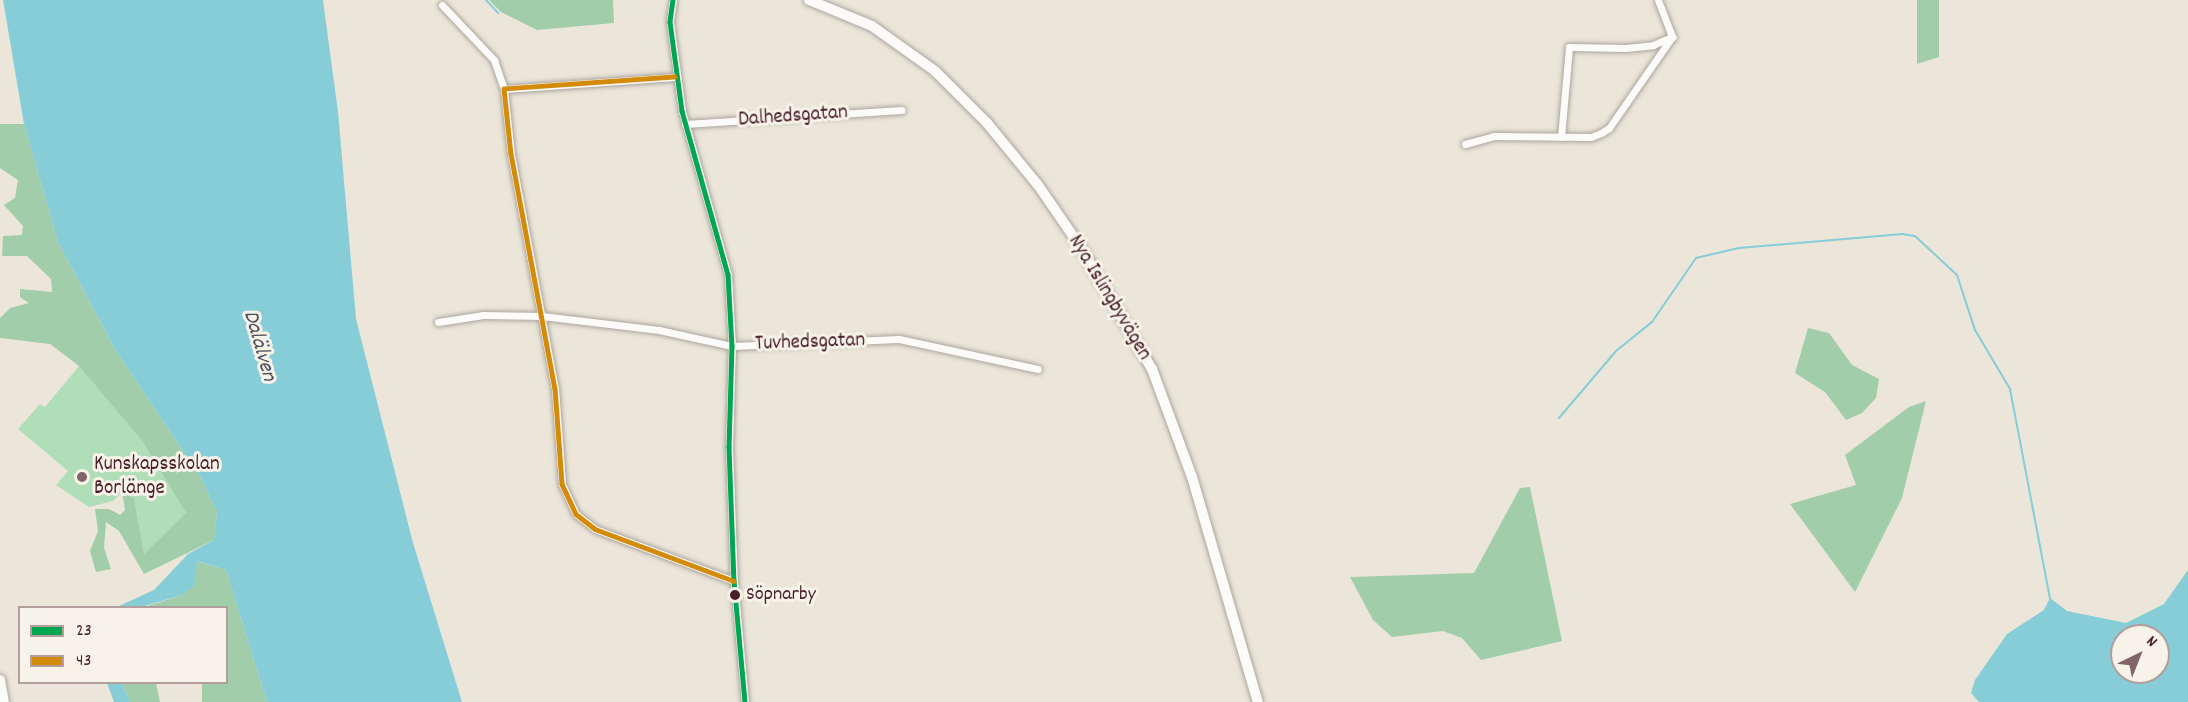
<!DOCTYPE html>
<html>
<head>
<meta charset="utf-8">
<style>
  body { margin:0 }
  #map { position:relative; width:2188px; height:702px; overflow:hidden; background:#ebe6d9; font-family:Dekko,sans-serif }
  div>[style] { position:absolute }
  .green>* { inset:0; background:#b0deb8 }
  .forest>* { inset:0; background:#a2cdaa }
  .water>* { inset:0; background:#86cdd8 }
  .stream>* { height:2px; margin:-1px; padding:0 1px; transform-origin:1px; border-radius:1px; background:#86cdd8 }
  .roads { filter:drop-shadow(0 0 2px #ada59f) drop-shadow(0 0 2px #ada59f) }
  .street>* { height:7px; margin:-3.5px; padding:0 3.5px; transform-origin:3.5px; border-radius:3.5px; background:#fcfbf9 }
  .secondary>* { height:10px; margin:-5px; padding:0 5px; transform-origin:5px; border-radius:5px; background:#fcfbf9 }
  .bus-1>* { height:4.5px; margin:-2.25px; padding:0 2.25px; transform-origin:2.25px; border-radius:2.25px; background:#00a651 }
  .bus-2>* { height:4.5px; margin:-2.25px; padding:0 2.25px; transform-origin:2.25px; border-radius:2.25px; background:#d48b09 }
  .dots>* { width:16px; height:16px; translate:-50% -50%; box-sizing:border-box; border:3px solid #f7f3e8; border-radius:50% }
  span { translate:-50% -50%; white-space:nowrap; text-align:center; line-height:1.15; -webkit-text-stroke:6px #f7f3e8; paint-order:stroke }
  .bus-label { font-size:20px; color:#4a1f2b }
  .left { translate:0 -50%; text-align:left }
  .street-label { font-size:21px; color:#4a1f2b }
  .poi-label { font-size:21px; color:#4a1f2b }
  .water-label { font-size:22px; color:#4f505f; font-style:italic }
  .legend { position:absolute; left:18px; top:606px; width:210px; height:78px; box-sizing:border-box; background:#f7f3e8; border:2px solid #b29e9c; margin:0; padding:8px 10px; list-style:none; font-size:18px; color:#4a1f2b }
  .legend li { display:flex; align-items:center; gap:12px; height:30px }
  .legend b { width:30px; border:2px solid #b29e9c }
  .north { position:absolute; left:2110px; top:624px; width:60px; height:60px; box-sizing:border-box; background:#f7f3e8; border:2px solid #b29e9c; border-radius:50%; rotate:43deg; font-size:16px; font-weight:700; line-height:24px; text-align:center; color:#4a1f2b }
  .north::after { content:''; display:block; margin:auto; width:21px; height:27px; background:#826568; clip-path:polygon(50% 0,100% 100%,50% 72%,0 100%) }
</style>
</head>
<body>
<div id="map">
  <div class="green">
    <div style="clip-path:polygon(79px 366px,142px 441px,186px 513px,144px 555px,134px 498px,122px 492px,113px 501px,89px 507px,56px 485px,68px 471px,18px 429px,40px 404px,45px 407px)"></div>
  </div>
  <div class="forest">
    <div style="clip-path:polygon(489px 0,613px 0,614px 23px,537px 30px,501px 12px)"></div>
    <div style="clip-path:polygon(1917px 0,1939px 0,1939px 57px,1917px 64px)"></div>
    <div style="clip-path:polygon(0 124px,24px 124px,58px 242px,116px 351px,200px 476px,217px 512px,214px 540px,144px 574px,119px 531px,106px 522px,104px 548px,111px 569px,96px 572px,90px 551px,98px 531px,95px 509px,109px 509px,120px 515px,125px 510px,122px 492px,134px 498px,144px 554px,186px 513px,142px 441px,79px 366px,50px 344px,0 338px,0 318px,10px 308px,29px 303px,20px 297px,20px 289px,52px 292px,51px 279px,27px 256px,2px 256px,3px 236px,22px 235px,23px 226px,4px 205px,15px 198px,18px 180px,0 168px)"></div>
    <div style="clip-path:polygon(1808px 328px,1829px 333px,1852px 365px,1879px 379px,1876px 398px,1862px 413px,1846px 420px,1825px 392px,1795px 373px)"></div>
    <div style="clip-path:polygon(1926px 401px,1902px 498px,1855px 592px,1790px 504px,1856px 485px,1845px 455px,1909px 407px)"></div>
    <div style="clip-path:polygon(1530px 487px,1562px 641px,1481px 660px,1462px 638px,1443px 631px,1392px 637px,1373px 620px,1350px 577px,1474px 573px,1520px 488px)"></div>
    <div style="clip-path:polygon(196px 561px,226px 570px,267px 702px,202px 702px,202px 683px,226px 682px,226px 608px,141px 608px,182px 595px)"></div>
    <div style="clip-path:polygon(122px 683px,156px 683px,160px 702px,130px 702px)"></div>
  </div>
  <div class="water">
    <div style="clip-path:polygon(3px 0,323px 0,338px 112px,356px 319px,413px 543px,462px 702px,267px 702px,226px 570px,197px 561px,194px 586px,182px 595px,141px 607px,117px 607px,154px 590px,188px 554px,214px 540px,217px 512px,200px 476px,116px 351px,58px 242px,24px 124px)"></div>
    <div style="clip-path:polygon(evenodd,2188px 570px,2188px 702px,1979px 702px,1971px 693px,1975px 680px,2007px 634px,2044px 610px,2050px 598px,2067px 611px,2126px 623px,2164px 604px,2188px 570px,2122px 636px,2158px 636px,2158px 672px,2122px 672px,2122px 636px)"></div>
    <div style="clip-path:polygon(107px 683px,122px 683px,130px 702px,114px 702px)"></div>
  </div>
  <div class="stream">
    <div style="left:486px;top:0;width:18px;rotate:47deg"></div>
    <div style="left:1559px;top:418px;width:88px;rotate:-49.6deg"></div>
    <div style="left:1616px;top:351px;width:46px;rotate:-38.9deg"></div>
    <div style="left:1652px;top:322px;width:78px;rotate:-55.5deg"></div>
    <div style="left:1696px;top:258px;width:44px;rotate:-13.1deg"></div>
    <div style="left:1739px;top:248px;width:164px;rotate:-4.9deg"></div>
    <div style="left:1902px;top:234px;width:13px;rotate:9deg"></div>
    <div style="left:1915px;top:236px;width:57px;rotate:42.9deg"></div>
    <div style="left:1957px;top:275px;width:58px;rotate:71.9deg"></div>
    <div style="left:1975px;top:330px;width:69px;rotate:59.3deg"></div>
    <div style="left:2010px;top:389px;width:213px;rotate:79.2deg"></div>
  </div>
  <div class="roads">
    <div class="street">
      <div style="left:673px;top:0;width:22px;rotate:98deg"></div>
      <div style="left:670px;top:22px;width:90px;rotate:82.3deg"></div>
      <div style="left:682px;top:111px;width:170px;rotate:74.3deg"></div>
      <div style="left:728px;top:275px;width:71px;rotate:86.8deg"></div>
      <div style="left:732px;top:346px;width:101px;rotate:91.7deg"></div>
      <div style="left:729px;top:447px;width:134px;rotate:87.9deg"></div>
      <div style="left:734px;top:581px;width:121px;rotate:84.8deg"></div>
      <div style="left:1658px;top:0;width:40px;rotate:69deg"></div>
      <div style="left:442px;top:5px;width:76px;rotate:46.6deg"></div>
      <div style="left:494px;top:60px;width:31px;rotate:71deg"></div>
      <div style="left:675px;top:77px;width:171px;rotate:176deg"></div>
      <div style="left:504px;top:89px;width:65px;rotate:83.9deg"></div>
      <div style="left:511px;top:154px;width:238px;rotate:79.4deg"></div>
      <div style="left:555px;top:388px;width:96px;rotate:85.8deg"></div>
      <div style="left:562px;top:484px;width:33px;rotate:65deg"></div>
      <div style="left:576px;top:514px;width:24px;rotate:38deg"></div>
      <div style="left:595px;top:529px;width:148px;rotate:20.5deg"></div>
      <div style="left:685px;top:124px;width:217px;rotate:-3.7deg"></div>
      <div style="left:1561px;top:137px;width:90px;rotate:-84.9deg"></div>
      <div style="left:1569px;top:47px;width:57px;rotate:1deg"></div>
      <div style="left:1626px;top:48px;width:27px;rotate:-6deg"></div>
      <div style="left:1653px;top:45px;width:21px;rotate:-23deg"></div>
      <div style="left:1465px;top:144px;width:30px;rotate:-15deg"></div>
      <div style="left:1494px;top:136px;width:97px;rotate:0.6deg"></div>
      <div style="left:1591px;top:137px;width:11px;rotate:-22deg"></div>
      <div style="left:1601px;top:133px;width:9px;rotate:-32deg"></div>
      <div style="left:1609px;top:128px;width:111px;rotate:-55.3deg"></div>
      <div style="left:438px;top:322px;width:46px;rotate:-8.8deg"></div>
      <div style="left:483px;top:315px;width:59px;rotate:1deg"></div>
      <div style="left:542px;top:316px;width:118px;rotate:6.8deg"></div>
      <div style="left:659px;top:330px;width:75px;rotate:12.4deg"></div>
      <div style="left:732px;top:346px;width:167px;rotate:-2.4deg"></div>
      <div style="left:899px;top:339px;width:142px;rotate:12.2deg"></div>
    </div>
    <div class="secondary">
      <div style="left:809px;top:0;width:68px;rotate:22.4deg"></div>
      <div style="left:872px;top:26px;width:77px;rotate:35.5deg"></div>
      <div style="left:935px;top:71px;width:74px;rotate:45deg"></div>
      <div style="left:987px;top:123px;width:80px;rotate:50.6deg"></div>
      <div style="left:1038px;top:185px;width:74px;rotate:55.5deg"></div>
      <div style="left:1080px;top:246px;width:143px;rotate:59.7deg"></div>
      <div style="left:1152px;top:369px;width:115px;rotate:69.7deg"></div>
      <div style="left:1192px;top:477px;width:234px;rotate:73.7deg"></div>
      <div style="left:0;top:680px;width:22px;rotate:80deg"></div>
    </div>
  </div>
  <div class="bus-1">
    <div style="left:673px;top:0;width:22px;rotate:98deg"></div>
    <div style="left:670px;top:22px;width:90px;rotate:82.3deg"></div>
    <div style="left:682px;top:111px;width:170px;rotate:74.3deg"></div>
    <div style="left:728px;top:275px;width:71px;rotate:86.8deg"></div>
    <div style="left:732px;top:346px;width:101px;rotate:91.7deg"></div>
    <div style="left:729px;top:447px;width:134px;rotate:87.9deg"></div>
    <div style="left:734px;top:581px;width:121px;rotate:84.8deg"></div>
  </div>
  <div class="bus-2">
    <div style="left:675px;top:77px;width:171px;rotate:176deg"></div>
    <div style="left:504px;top:89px;width:65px;rotate:83.9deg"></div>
    <div style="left:511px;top:154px;width:238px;rotate:79.4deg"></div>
    <div style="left:555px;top:388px;width:96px;rotate:85.8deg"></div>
    <div style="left:562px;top:484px;width:33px;rotate:65deg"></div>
    <div style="left:576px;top:514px;width:24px;rotate:38deg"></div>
    <div style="left:595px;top:529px;width:148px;rotate:20.5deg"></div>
  </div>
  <div class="dots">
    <div style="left:82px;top:477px;background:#826568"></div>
    <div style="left:735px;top:595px;background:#4a1f2b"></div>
  </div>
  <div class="bus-label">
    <span class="left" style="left:746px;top:595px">Söpnarby</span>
  </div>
  <div class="street-label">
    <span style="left:793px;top:117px;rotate:-4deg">Dalhedsgatan</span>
    <span style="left:1109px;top:298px;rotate:59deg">Nya Islingbyvägen</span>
    <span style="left:810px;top:343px;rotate:-2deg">Tuvhedsgatan</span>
  </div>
  <div class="poi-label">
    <span class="left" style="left:94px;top:477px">Kunskapsskolan<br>Borlänge</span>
  </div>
  <div class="water-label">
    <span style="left:259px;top:346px;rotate:74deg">Dalälven</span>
  </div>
  <ul class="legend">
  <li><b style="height:8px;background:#00a651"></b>23</li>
  <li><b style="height:8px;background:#d48b09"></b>43</li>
  </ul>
  <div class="north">N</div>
</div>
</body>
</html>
